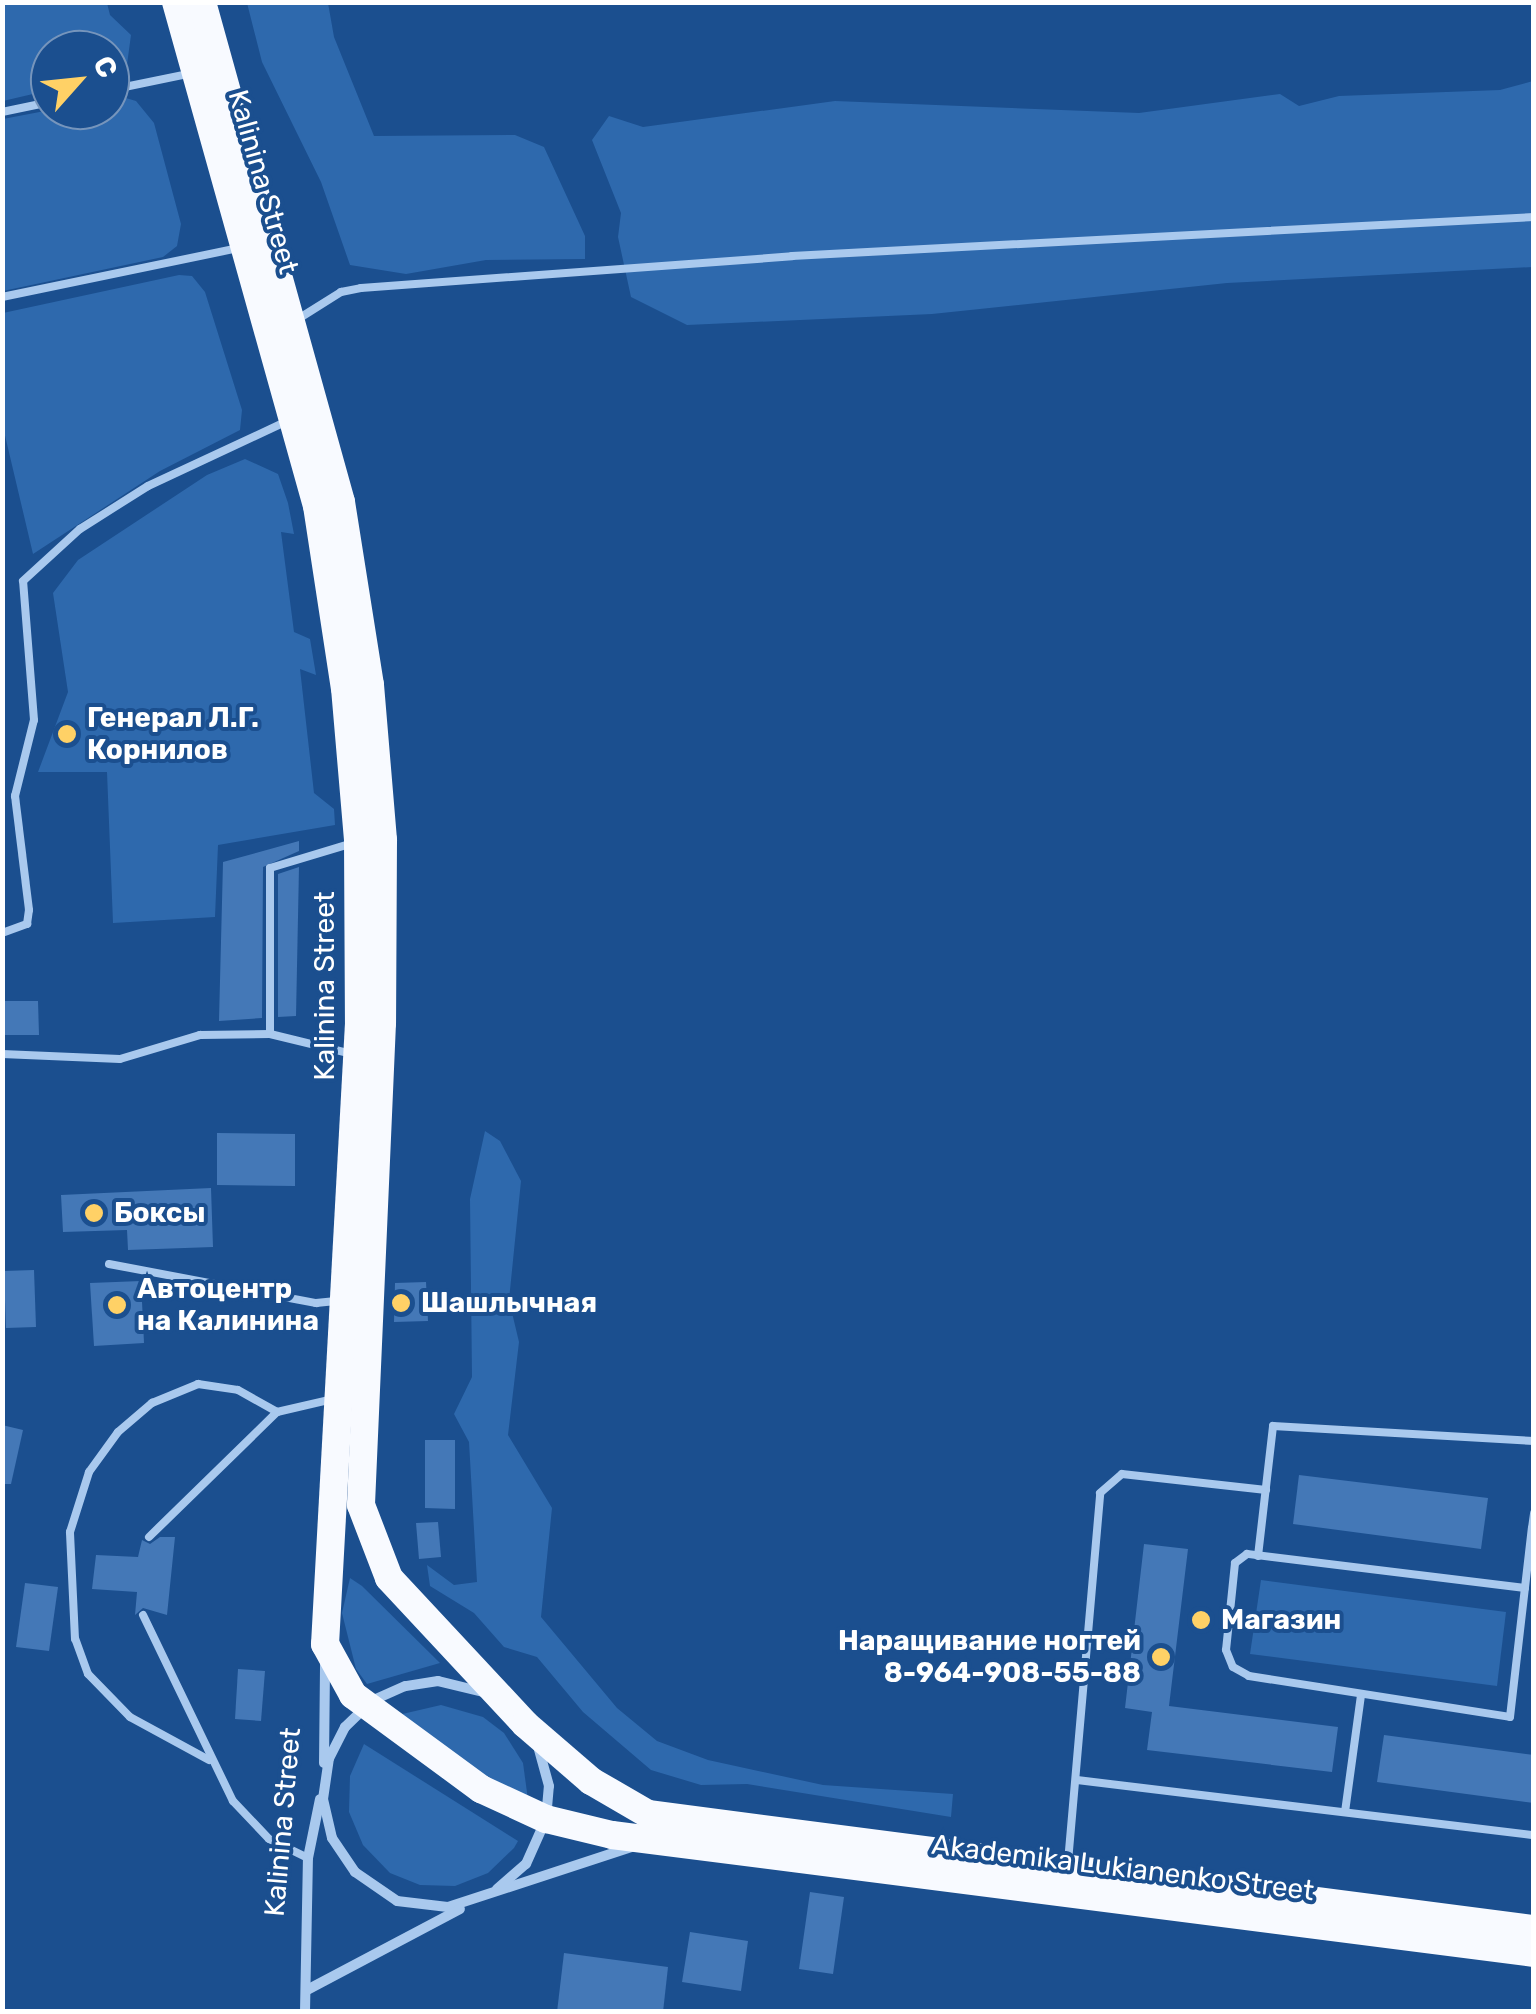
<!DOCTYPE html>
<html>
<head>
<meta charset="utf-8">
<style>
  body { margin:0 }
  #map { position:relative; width:1536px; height:2014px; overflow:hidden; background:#1b4f8f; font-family:Rubik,sans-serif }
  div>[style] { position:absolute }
  .green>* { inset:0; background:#2e69ad }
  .building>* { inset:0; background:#4478b7 }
  .service>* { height:8px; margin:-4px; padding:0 4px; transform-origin:4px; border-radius:4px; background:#a9c9ee }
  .minor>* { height:10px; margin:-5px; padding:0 5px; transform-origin:5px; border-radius:5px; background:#a9c9ee }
  .trunk>* { height:28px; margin:-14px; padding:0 14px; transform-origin:14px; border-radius:14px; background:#f8faff }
  .dots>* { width:28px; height:28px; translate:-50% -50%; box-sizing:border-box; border:5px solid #1b4f8f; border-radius:50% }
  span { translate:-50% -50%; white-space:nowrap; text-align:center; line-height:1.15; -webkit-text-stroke:8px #1b4f8f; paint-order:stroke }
  .street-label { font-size:28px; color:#fff }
  .poi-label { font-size:28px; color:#fff; font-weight:700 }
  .left { translate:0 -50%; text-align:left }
  .right { translate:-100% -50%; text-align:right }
  .frame { position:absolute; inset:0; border:5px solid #fff; pointer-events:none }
  .north { position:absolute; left:30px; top:30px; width:100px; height:100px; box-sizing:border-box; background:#1b4f8f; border:2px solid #7695bc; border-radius:50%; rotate:63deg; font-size:28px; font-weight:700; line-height:40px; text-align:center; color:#fff }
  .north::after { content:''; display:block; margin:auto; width:35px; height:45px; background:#ffd166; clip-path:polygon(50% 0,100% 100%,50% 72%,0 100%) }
</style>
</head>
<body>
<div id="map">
  <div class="green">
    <div style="clip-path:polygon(2px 3px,107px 3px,110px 15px,131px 35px,126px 72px,110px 77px,110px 50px,50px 50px,50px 90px,3px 101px)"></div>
    <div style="clip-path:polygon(247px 3px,328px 3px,334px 37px,374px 136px,515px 135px,544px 147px,585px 236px,585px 259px,486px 260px,406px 274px,350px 265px,321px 182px,262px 62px)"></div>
    <div style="clip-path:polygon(1533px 81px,1533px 267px,1227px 283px,932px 314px,687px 325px,631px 297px,618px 237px,621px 213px,592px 140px,609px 116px,643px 127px,835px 101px,1139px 113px,1280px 94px,1299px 106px,1339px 96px,1500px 90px)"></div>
    <div style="clip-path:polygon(119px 96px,136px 101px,154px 123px,181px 224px,177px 246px,163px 257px,3px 291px,3px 119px,50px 110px,110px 110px,110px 98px)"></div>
    <div style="clip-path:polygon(179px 275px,192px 276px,205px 292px,242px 410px,240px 430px,160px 471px,33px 554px,3px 427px,3px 313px)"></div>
    <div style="clip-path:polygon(245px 459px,278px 474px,288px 503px,294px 534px,281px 532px,294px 632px,310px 639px,316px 675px,300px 669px,314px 793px,334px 809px,335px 825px,218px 845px,215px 917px,113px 923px,107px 772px,38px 772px,68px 692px,53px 593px,78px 560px,207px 475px)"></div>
    <div style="clip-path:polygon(485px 1131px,500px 1141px,521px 1181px,509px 1300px,519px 1342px,508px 1435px,552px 1508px,541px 1617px,617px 1708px,657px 1741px,708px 1760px,823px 1785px,953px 1794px,951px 1817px,747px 1784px,701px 1785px,651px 1770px,583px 1712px,537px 1657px,504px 1647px,474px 1613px,430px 1586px,427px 1565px,454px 1585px,477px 1582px,469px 1442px,454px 1414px,472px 1377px,470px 1199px)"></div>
    <div style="clip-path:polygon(350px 1578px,362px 1586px,440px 1663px,367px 1684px,356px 1669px,342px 1613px)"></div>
    <div style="clip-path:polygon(1261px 1580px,1506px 1612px,1497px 1686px,1250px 1654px)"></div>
    <div style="clip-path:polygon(441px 1705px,483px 1717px,504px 1733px,523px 1763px,529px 1807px,398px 1715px)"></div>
    <div style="clip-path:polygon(364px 1744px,518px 1841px,514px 1848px,488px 1873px,455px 1886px,420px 1885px,390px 1873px,363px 1845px,349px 1812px,350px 1776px)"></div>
  </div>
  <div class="building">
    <div style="clip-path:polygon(299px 841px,299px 851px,263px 867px,262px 1018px,219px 1021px,223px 862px)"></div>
    <div style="clip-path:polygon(299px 867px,296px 1016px,278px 1017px,278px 874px)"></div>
    <div style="clip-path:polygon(2px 1001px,38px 1001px,39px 1035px,2px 1035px)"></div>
    <div style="clip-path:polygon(217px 1133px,295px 1134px,295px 1186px,217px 1185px)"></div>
    <div style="clip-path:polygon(211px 1188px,213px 1247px,128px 1250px,127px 1230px,63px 1232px,61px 1195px)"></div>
    <div style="clip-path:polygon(34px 1270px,36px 1327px,6px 1328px,4px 1271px)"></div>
    <div style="clip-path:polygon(141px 1281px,144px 1343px,94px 1346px,90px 1283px)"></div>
    <div style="clip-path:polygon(426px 1282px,428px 1321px,394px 1322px,395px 1283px)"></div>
    <div style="clip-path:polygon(2px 1425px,23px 1430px,11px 1484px,2px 1484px)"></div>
    <div style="clip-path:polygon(425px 1440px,455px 1440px,455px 1509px,425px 1508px)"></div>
    <div style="clip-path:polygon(1299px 1475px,1488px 1498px,1481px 1549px,1293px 1524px)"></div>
    <div style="clip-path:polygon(438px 1522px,441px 1557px,419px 1559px,416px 1523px)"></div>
    <div style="clip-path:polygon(160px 1537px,175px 1537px,167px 1615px,143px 1608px,135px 1615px,137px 1592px,92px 1589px,96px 1555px,138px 1557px,142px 1540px,150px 1544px)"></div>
    <div style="clip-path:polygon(1144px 1544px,1188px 1549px,1169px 1706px,1338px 1727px,1332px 1772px,1147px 1750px,1152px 1712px,1125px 1708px)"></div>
    <div style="clip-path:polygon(25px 1583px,58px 1587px,49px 1651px,16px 1647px)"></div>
    <div style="clip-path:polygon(238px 1669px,265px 1671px,261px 1721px,235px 1719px)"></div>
    <div style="clip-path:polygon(1384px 1735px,1534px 1755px,1534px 1803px,1377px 1782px)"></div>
    <div style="clip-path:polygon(810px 1892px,844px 1897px,833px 1974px,799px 1969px)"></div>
    <div style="clip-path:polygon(690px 1932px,748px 1941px,741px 1991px,682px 1982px)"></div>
    <div style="clip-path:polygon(564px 1953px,668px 1967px,663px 2012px,557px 2012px)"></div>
  </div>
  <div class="service">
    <div style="left:110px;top:90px;width:80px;rotate:-11.6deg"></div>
    <div style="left:2px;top:112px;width:49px;rotate:-11.8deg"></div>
    <div style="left:2px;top:297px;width:242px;rotate:-11.7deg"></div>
    <div style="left:298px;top:319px;width:51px;rotate:-32.1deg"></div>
    <div style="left:341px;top:292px;width:20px;rotate:-11deg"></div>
    <div style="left:361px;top:288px;width:432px;rotate:-4.2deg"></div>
    <div style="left:792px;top:256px;width:743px;rotate:-3.01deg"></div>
    <div style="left:2px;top:933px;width:27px;rotate:-20deg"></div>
    <div style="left:27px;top:924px;width:14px;rotate:-82deg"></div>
    <div style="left:29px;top:910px;width:115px;rotate:-97deg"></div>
    <div style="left:15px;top:796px;width:78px;rotate:-76deg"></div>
    <div style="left:34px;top:720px;width:139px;rotate:-94.5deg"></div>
    <div style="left:23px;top:581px;width:77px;rotate:-42.4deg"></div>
    <div style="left:80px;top:529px;width:80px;rotate:-32.3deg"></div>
    <div style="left:148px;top:486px;width:151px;rotate:-25deg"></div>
    <div style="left:270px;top:1034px;width:166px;rotate:-90deg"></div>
    <div style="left:270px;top:868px;width:87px;rotate:-16.8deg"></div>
    <div style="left:2px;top:1054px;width:118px;rotate:2.4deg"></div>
    <div style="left:120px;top:1059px;width:84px;rotate:-16.7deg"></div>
    <div style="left:200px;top:1035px;width:70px;rotate:-0.8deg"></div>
    <div style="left:270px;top:1034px;width:84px;rotate:13.7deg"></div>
    <div style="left:109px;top:1264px;width:211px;rotate:10.7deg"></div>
    <div style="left:316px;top:1303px;width:20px;rotate:-6deg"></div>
    <div style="left:149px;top:1537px;width:179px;rotate:-44.3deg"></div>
    <div style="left:277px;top:1412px;width:57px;rotate:-13.1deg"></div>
    <div style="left:1258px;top:1556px;width:131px;rotate:-83.4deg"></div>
    <div style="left:1273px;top:1426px;width:261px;rotate:3.3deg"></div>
    <div style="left:1525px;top:1588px;width:280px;rotate:-173deg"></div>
    <div style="left:1247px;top:1554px;width:15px;rotate:143deg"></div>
    <div style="left:1235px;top:1563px;width:87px;rotate:95.9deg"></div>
    <div style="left:1226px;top:1650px;width:18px;rotate:68deg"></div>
    <div style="left:1233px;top:1667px;width:18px;rotate:29deg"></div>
    <div style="left:1249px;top:1676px;width:264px;rotate:8.9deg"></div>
    <div style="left:1510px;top:1717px;width:190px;rotate:-83.4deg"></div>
    <div style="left:1532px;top:1528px;width:15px;rotate:-82deg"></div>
    <div style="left:143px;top:1615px;width:207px;rotate:64.2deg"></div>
    <div style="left:233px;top:1801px;width:52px;rotate:46.5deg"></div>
    <div style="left:269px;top:1839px;width:43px;rotate:26deg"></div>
    <div style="left:209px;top:1760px;width:90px;rotate:-151.4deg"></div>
    <div style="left:130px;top:1717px;width:60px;rotate:-134.3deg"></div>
    <div style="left:88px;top:1674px;width:37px;rotate:-110deg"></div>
    <div style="left:75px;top:1639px;width:107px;rotate:-92.7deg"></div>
    <div style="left:70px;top:1532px;width:63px;rotate:-72.4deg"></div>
    <div style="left:89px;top:1472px;width:49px;rotate:-54.1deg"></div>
    <div style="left:118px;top:1432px;width:45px;rotate:-40.5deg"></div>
    <div style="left:152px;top:1403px;width:50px;rotate:-22.4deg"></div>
    <div style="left:198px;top:1384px;width:40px;rotate:8.5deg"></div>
    <div style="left:238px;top:1390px;width:45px;rotate:29.4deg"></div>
    <div style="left:1077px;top:1780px;width:460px;rotate:6.9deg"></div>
    <div style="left:1345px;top:1812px;width:118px;rotate:-82.2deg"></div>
    <div style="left:1068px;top:1862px;width:370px;rotate:-85deg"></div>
    <div style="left:1100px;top:1493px;width:29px;rotate:-41deg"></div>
    <div style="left:1122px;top:1474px;width:145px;rotate:6.3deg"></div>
  </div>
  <div class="minor">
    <div style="left:483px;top:1692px;width:46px;rotate:-166.3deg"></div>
    <div style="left:438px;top:1681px;width:33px;rotate:171deg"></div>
    <div style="left:405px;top:1686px;width:35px;rotate:156deg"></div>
    <div style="left:373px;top:1700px;width:39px;rotate:136deg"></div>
    <div style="left:345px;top:1727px;width:35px;rotate:117deg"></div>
    <div style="left:329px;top:1758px;width:41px;rotate:98.3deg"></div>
    <div style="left:323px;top:1799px;width:40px;rotate:77deg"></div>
    <div style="left:332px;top:1838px;width:41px;rotate:55.9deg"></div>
    <div style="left:355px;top:1872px;width:51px;rotate:34.6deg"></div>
    <div style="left:397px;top:1901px;width:51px;rotate:6.7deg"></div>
    <div style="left:448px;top:1907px;width:197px;rotate:-18.1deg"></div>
    <div style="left:324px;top:1763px;width:103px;rotate:-89.4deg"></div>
    <div style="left:497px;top:1889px;width:38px;rotate:-41deg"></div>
    <div style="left:526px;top:1864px;width:49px;rotate:-66deg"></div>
    <div style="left:546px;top:1819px;width:33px;rotate:-85deg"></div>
    <div style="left:549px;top:1786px;width:41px;rotate:-105.4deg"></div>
    <div style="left:307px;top:1990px;width:173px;rotate:-27.9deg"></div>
    <div style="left:305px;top:2012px;width:154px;rotate:-88.9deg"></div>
    <div style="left:308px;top:1858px;width:60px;rotate:-78.5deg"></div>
  </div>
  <div class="trunk">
    <div style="left:176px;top:2px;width:523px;rotate:74.37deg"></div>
    <div style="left:317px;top:506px;width:184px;rotate:81.3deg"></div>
    <div style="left:345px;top:688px;width:154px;rotate:85.1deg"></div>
    <div style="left:358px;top:841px;width:182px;rotate:89.7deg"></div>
    <div style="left:359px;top:1023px;width:622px;rotate:93.13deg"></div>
    <div style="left:325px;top:1644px;width:58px;rotate:61.2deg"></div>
    <div style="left:353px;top:1695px;width:159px;rotate:36.3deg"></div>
    <div style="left:481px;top:1789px;width:72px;rotate:24.8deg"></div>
    <div style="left:546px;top:1819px;width:68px;rotate:13.6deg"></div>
    <div style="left:612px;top:1835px;width:930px;rotate:7.29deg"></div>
    <div style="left:202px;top:2px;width:519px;rotate:74.46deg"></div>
    <div style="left:341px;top:502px;width:185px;rotate:81deg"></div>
    <div style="left:370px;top:685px;width:156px;rotate:85.2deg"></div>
    <div style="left:383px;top:840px;width:183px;rotate:90.3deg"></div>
    <div style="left:382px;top:1023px;width:482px;rotate:92.5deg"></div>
    <div style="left:361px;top:1505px;width:78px;rotate:69deg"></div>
    <div style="left:389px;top:1578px;width:200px;rotate:47deg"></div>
    <div style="left:525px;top:1724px;width:87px;rotate:40.8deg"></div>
    <div style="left:591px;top:1781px;width:66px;rotate:30.1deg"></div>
    <div style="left:648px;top:1814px;width:893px;rotate:7.4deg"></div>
  </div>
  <div class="dots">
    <div style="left:67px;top:734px;background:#ffd166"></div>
    <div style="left:94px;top:1213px;background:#ffd166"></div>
    <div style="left:401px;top:1303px;background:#ffd166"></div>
    <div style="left:117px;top:1305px;background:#ffd166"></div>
    <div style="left:1201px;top:1620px;background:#ffd166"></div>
    <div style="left:1161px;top:1657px;background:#ffd166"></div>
  </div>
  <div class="street-label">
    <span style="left:263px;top:182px;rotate:74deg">Kalinina Street</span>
    <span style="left:325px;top:986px;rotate:-90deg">Kalinina Street</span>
    <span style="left:283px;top:1822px;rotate:-85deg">Kalinina Street</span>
    <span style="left:1123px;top:1868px;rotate:7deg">Akademika Lukianenko Street</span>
  </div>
  <div class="poi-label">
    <span class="left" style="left:87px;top:734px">Генерал Л.Г.<br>Корнилов</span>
    <span class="left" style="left:114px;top:1213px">Боксы</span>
    <span class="left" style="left:137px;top:1305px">Автоцентр<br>на Калинина</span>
    <span class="left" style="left:421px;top:1303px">Шашлычная</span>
    <span class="left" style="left:1221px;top:1620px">Магазин</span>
    <span class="right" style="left:1141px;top:1657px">Наращивание ногтей<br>8-964-908-55-88</span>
  </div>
  <div class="frame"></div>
  <div class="north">С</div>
</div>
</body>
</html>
